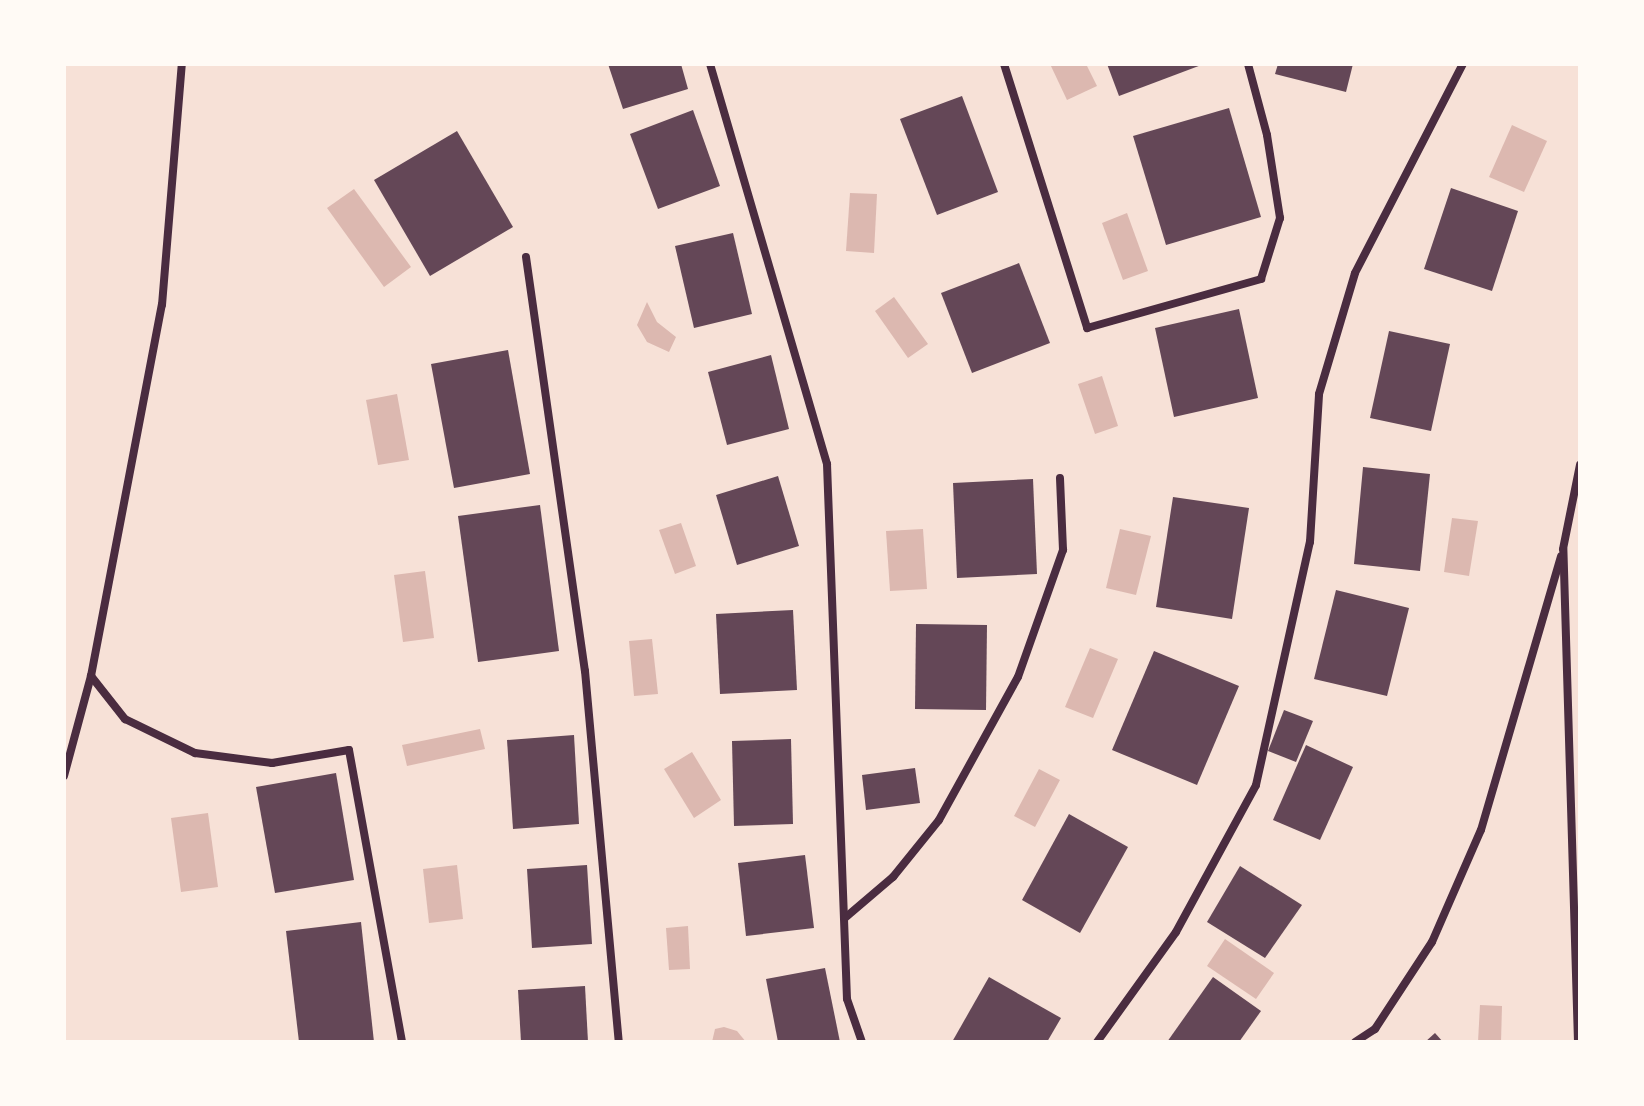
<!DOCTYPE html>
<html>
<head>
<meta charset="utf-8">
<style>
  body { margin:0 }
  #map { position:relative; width:1644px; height:1106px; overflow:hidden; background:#f7e1d7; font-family:"Nunito Sans",sans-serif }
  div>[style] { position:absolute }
  .water>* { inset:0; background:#dcb8b0 }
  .building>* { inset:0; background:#644757 }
  .minor>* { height:8px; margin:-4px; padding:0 4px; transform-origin:4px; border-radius:4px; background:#4a2c40 }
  span { translate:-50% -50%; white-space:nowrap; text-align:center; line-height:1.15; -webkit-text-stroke:8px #fffaf5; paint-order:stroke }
  .frame { position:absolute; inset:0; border:66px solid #fffaf5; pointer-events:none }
</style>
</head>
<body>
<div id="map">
  <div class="water">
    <div style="clip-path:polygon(1050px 64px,1086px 64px,1097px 86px,1067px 100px)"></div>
    <div style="clip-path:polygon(1512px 125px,1547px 141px,1524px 192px,1489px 177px)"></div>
    <div style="clip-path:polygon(354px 189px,411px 267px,384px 287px,327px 208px)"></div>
    <div style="clip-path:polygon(850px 193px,877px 194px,874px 253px,846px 251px)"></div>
    <div style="clip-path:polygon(1127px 213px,1148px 271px,1123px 280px,1102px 223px)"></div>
    <div style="clip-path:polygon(894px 297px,928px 344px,908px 358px,875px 311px)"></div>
    <div style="clip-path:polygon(647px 302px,657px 322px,676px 337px,669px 352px,647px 342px,637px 325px)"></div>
    <div style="clip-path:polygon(1102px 376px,1118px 426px,1095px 434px,1078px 384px)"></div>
    <div style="clip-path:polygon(397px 394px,409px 460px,378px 465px,366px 400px)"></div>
    <div style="clip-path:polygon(1452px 518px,1478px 521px,1469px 576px,1444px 572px)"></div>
    <div style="clip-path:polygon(681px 523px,696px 566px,675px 574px,659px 530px)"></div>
    <div style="clip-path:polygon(923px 529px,927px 589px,890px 591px,886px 531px)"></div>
    <div style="clip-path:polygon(1120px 529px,1151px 536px,1136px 595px,1106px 588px)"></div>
    <div style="clip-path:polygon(425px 571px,434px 638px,403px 642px,394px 575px)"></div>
    <div style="clip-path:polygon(652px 639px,658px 694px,634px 696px,629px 641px)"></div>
    <div style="clip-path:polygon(1090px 648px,1118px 659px,1093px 718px,1065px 707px)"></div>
    <div style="clip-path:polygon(480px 729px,485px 749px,407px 766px,402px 745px)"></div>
    <div style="clip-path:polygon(692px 752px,721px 800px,694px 818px,664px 769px)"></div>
    <div style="clip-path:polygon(1039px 769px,1060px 780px,1035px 827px,1014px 816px)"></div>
    <div style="clip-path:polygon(208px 813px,218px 887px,181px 892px,171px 818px)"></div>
    <div style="clip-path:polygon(457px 865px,463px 919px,429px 923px,423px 869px)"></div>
    <div style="clip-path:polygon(688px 926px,690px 969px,669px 970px,666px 928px)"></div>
    <div style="clip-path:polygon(1225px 939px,1274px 973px,1256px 999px,1207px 966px)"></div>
    <div style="clip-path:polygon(1480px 1005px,1502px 1006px,1501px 1042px,1478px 1042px)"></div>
    <div style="clip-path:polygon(724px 1027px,737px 1031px,746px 1042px,712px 1042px,715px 1029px)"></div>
  </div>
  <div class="building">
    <div style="clip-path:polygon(608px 64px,681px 64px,688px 89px,623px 109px)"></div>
    <div style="clip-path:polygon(1107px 64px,1204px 64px,1119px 96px)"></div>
    <div style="clip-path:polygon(1278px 64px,1353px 64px,1346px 92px,1275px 74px)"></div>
    <div style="clip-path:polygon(962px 96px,998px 192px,937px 215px,900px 119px)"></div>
    <div style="clip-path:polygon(1229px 108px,1261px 217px,1166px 245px,1133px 136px)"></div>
    <div style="clip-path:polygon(693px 110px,720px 186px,658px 209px,630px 134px)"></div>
    <div style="clip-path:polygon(457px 131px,513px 227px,430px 276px,374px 180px)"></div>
    <div style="clip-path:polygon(1451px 188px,1518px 211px,1492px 291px,1424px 269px)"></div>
    <div style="clip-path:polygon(733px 233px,752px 314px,694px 328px,675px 246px)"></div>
    <div style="clip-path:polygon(1019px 263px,1050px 343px,972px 373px,941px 293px)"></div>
    <div style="clip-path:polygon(1239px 309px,1258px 398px,1174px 417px,1155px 328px)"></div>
    <div style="clip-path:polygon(1389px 331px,1450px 344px,1431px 431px,1370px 418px)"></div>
    <div style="clip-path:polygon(508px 350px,530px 474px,454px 488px,431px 364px)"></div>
    <div style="clip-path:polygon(771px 355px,789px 429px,727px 445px,708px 372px)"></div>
    <div style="clip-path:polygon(1363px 467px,1430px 474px,1420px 571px,1354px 564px)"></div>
    <div style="clip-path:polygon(778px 476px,799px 546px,737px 565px,716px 495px)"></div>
    <div style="clip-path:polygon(1033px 479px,1037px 574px,957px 578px,953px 483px)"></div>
    <div style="clip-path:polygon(1173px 497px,1249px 508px,1232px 619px,1156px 607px)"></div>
    <div style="clip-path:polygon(540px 505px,559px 651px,478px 662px,458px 516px)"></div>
    <div style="clip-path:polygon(1336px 590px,1409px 608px,1387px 696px,1314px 679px)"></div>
    <div style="clip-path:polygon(793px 610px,797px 690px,720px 694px,716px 614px)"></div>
    <div style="clip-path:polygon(916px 624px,987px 625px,986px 710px,915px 709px)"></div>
    <div style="clip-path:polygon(1154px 651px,1239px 686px,1197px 785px,1112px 750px)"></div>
    <div style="clip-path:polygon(1284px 710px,1313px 721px,1296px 762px,1268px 751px)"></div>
    <div style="clip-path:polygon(574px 735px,579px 824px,513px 829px,507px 740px)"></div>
    <div style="clip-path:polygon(791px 739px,793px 824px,734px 826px,732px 741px)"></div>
    <div style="clip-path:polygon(1306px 745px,1353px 767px,1320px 840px,1273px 820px)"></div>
    <div style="clip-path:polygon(915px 768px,920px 803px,866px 810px,862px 775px)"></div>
    <div style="clip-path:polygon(336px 773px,354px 880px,275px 893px,256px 787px)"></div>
    <div style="clip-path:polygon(1069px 814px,1128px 847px,1080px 933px,1022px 900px)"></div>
    <div style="clip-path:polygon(805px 855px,814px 928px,746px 936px,738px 863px)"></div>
    <div style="clip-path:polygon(587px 865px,592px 944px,532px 948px,527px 869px)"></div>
    <div style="clip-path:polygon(1240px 866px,1302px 905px,1265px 958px,1207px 922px)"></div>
    <div style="clip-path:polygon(361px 922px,374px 1042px,299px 1042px,286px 931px)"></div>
    <div style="clip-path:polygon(825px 968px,840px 1042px,778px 1042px,766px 979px)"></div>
    <div style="clip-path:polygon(989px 977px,1061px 1018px,1047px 1042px,952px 1042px)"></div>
    <div style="clip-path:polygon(1213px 977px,1261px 1011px,1239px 1042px,1167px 1042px)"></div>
    <div style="clip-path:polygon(585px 986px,588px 1042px,521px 1042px,518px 990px)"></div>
    <div style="clip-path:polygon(1435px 1033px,1443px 1042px,1425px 1042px)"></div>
  </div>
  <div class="minor">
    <div style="left:710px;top:64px;width:417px;rotate:73.7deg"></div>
    <div style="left:827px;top:464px;width:535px;rotate:87.86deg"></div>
    <div style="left:847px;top:999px;width:46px;rotate:70.8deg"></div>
    <div style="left:1004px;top:64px;width:277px;rotate:72.5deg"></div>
    <div style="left:1087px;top:328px;width:181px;rotate:-15.7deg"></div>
    <div style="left:1261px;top:279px;width:64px;rotate:-72.7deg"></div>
    <div style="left:1280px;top:218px;width:84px;rotate:-98.9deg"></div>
    <div style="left:1267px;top:135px;width:73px;rotate:-105deg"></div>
    <div style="left:526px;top:257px;width:418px;rotate:81.9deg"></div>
    <div style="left:585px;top:671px;width:373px;rotate:84.8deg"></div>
    <div style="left:91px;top:676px;width:55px;rotate:51.7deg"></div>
    <div style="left:125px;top:719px;width:78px;rotate:25.9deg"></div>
    <div style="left:195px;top:753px;width:78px;rotate:7.4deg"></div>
    <div style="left:272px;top:763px;width:78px;rotate:-9.6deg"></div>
    <div style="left:349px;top:750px;width:297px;rotate:79.7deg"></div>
    <div style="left:64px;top:776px;width:104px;rotate:-74.9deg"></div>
    <div style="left:91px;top:676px;width:378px;rotate:-79.2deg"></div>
    <div style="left:162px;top:305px;width:242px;rotate:-85.3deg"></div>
    <div style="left:846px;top:917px;width:62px;rotate:-40.4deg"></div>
    <div style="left:893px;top:877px;width:73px;rotate:-51.1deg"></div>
    <div style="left:939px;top:820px;width:163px;rotate:-61.1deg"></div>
    <div style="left:1018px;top:677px;width:135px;rotate:-70.5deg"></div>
    <div style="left:1063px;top:550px;width:72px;rotate:-92.4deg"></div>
    <div style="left:1097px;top:1042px;width:135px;rotate:-54.3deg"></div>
    <div style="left:1176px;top:932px;width:167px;rotate:-61.4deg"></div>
    <div style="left:1256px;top:785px;width:249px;rotate:-77.5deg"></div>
    <div style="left:1310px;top:542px;width:148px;rotate:-86.5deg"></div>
    <div style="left:1319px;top:394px;width:126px;rotate:-73.4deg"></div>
    <div style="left:1355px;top:273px;width:235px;rotate:-62.7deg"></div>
    <div style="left:1355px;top:1042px;width:24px;rotate:-33deg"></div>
    <div style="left:1375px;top:1029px;width:104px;rotate:-56.8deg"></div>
    <div style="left:1432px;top:942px;width:122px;rotate:-66.4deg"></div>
    <div style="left:1481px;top:830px;width:285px;rotate:-73.7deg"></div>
    <div style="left:1578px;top:1042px;width:493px;rotate:-91.7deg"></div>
    <div style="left:1563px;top:549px;width:86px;rotate:-78.6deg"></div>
  </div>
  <div class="frame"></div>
</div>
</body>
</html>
